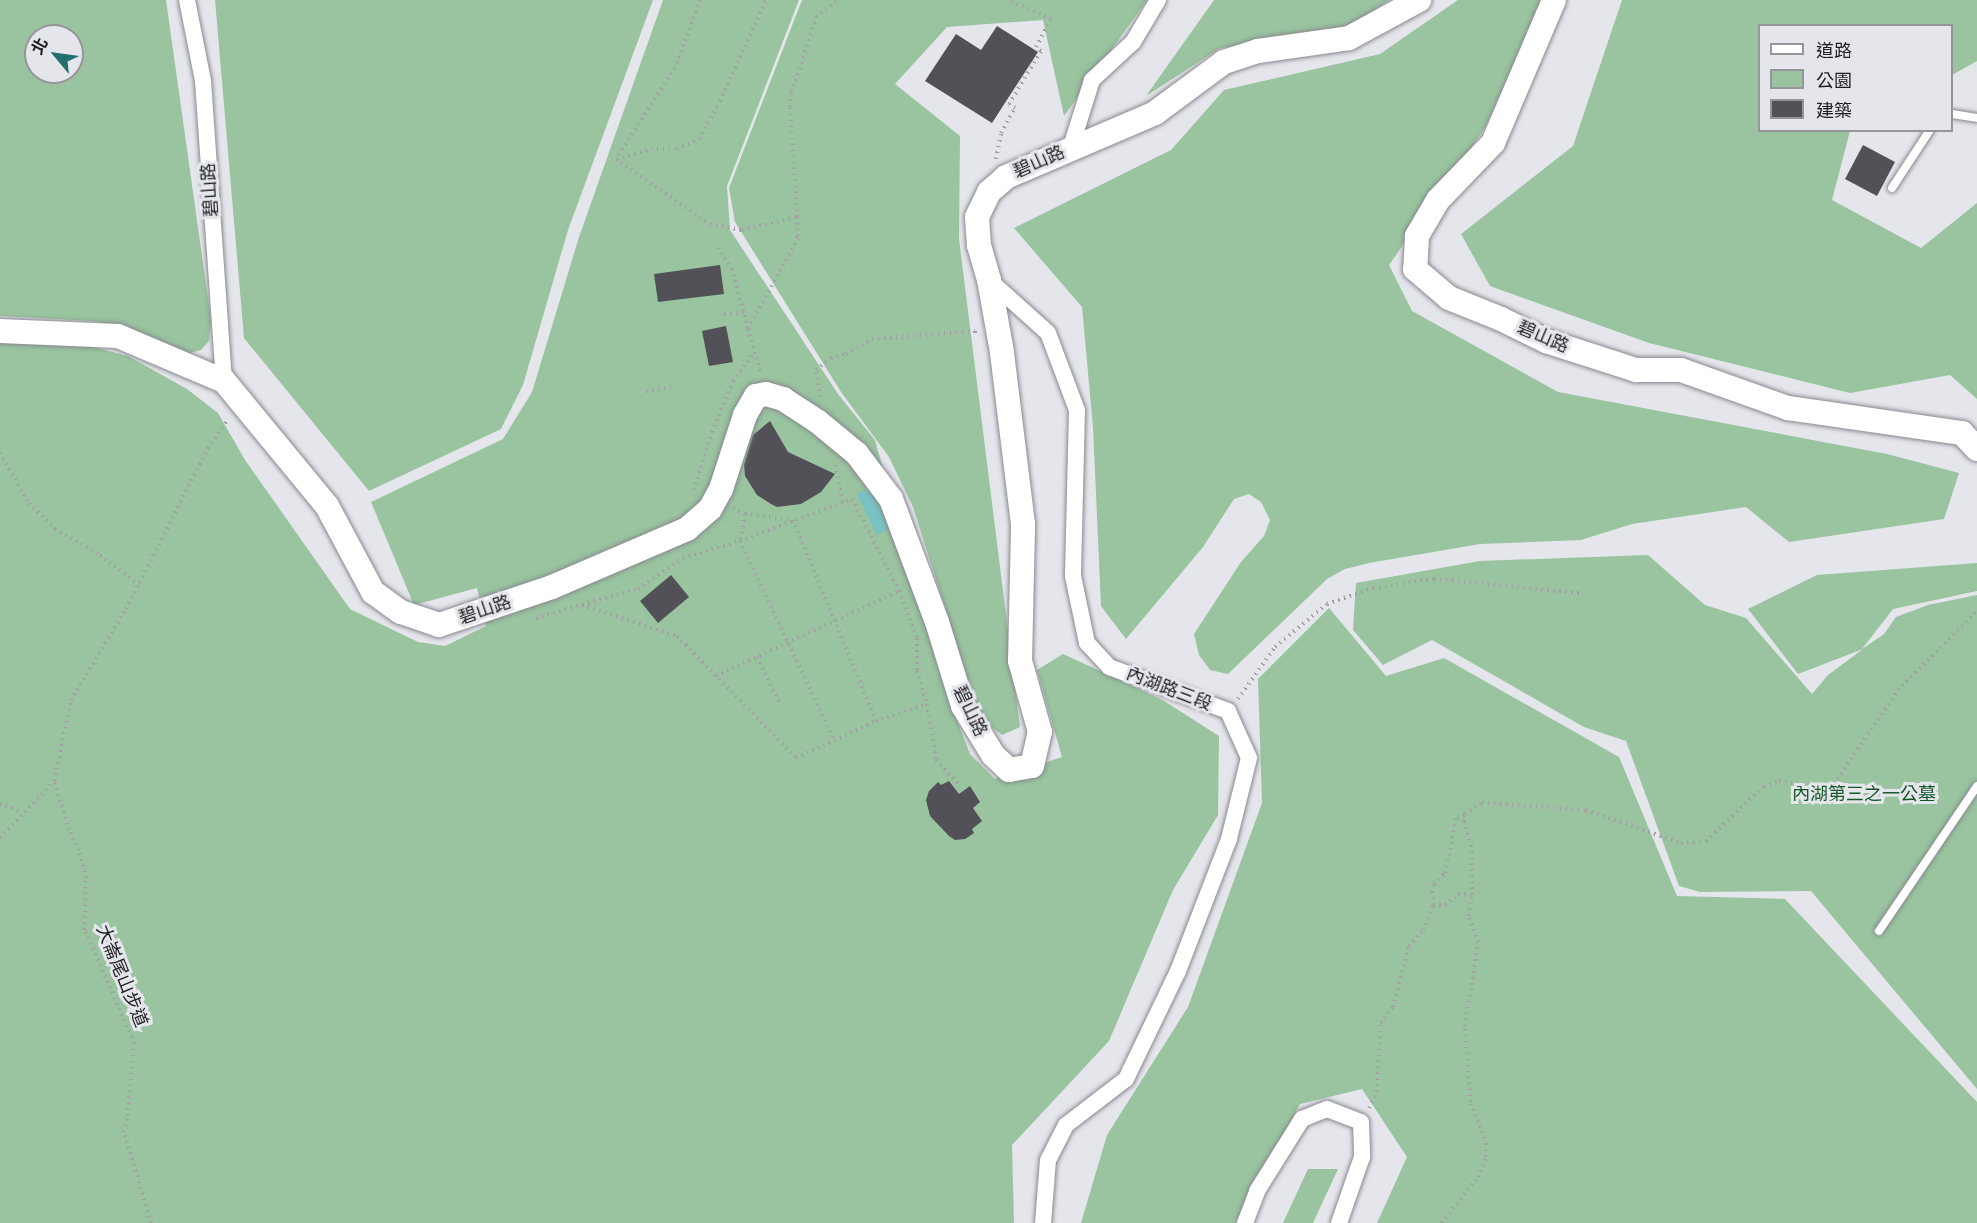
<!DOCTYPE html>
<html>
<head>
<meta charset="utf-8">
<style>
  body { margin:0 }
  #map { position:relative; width:1977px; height:1223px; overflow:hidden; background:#e5e5ec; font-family:"Fira Sans Condensed","Noto Sans TC",sans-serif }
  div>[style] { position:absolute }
  .green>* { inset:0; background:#99c49f }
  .water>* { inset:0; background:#79c2c2 }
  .building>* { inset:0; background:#515157 }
  .path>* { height:4px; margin-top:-2px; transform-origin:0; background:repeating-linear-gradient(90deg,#a0a0a5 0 1.5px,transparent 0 6px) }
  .roads { filter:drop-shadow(0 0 2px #88898f) drop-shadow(0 0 2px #88898f) }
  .lane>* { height:8px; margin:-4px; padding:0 4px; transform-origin:4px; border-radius:4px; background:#fff }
  .street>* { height:16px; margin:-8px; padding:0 8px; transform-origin:8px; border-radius:8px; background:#fff }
  .secondary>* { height:24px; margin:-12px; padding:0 12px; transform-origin:12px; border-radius:12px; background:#fff }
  span { translate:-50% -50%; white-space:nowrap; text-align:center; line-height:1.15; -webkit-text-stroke:6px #e5e5ec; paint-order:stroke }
  .street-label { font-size:18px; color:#1e1e20 }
  .park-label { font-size:18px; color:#145828 }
  .legend { position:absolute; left:1758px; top:24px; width:195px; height:108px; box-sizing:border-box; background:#e5e5ec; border:2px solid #95959a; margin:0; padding:8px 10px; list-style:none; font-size:18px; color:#1e1e20 }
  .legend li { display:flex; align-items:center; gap:12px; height:30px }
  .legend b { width:30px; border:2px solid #95959a }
  .north { position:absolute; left:24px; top:24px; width:60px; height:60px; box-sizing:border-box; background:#e5e5ec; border:2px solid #95959a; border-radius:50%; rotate:299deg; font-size:16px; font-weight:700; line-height:24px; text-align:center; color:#1e1e20 }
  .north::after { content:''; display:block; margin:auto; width:21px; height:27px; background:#236f6f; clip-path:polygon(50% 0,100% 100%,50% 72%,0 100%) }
</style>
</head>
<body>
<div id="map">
  <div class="green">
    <div style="clip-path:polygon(evenodd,0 0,166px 0,211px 320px,209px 341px,201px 350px,190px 353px,179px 350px,126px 328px,93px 321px,0 316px,0 0,36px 36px,72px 36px,72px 72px,36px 72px,36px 36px)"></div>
    <div style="clip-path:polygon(215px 0,653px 0,568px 230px,523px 385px,501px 429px,369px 491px,244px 338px)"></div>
    <div style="clip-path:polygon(663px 0,799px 0,727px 186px,730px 230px,838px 394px,875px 440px,943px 684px,970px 754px,995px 779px,1062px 757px,1037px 670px,1063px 654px,1161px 699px,1219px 736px,1218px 815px,1173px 890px,1109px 1041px,1012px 1145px,1014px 1223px,0 1223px,0 341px,85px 345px,128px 356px,187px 389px,218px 413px,245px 460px,350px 609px,418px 642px,445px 646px,486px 626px,477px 588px,414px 605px,371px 502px,503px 439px,532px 392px,579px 237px)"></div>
    <div style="clip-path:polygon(802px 0,1147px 0,1064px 116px,1043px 20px,947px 27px,895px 84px,960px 136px,959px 239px,1020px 727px,1002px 735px,980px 718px,913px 507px,889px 457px,841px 392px,735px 222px,729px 188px)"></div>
    <div style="clip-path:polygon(1214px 0,1389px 0,1337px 35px,1220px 48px,1146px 96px)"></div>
    <div style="clip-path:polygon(1458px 0,1547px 0,1484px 129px,1389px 265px,1412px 311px,1558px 392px,1887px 454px,1959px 473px,1944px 519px,1789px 542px,1746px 507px,1632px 524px,1581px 540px,1480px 544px,1369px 563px,1345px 569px,1327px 579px,1228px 674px,1210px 670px,1199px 655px,1194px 634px,1241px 562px,1264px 536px,1270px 520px,1261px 502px,1249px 494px,1234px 499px,1203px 547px,1126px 639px,1101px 606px,1093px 427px,1082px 307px,1014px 228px,1171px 150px,1224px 90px,1380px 54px)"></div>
    <div style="clip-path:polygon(1622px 0,1977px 0,1977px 61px,1952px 75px,1952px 26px,1760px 26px,1760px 130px,1850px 131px,1832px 200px,1921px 248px,1977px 203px,1977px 399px,1950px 375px,1850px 393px,1649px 343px,1490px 286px,1461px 234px,1573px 146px)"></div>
    <div style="clip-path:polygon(1648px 555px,1705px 605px,1746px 618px,1812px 694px,1828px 675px,1863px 649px,1798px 674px,1748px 609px,1817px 575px,1977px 563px,1977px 591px,1893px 609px,1862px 649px,1884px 634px,1896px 617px,1928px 605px,1977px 595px,1977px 1089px,1811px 891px,1700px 892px,1679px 886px,1626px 741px,1584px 727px,1432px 640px,1383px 665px,1353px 630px,1356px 583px,1480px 561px)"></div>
    <div style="clip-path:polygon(1329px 608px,1386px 676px,1444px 658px,1619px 757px,1677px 896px,1785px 899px,1977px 1102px,1977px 1223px,1377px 1223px,1407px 1157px,1362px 1089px,1300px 1104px,1235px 1223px,1081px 1223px,1107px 1135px,1188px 1007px,1262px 803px,1258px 679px)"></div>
    <div style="clip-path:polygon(1308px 1169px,1338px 1169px,1313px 1223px,1283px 1223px)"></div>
  </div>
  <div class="water">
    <div style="clip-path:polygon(870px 488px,890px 528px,877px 535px,857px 494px)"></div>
  </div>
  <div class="building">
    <div style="clip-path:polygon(997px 26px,1038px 52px,992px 123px,925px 81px,956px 34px,981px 50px)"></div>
    <div style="clip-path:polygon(1863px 145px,1895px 162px,1877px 196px,1845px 179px)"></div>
    <div style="clip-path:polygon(720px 265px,724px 294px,658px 302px,654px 274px)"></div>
    <div style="clip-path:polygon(726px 326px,733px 362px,709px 366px,702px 331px)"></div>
    <div style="clip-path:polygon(770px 421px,788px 452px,835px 474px,821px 492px,801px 504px,777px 507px,771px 504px,757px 495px,745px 476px,744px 465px,753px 435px)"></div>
    <div style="clip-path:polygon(671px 575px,689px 597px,658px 623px,640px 601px)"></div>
    <div style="clip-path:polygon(949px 781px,959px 794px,970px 786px,980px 802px,973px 808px,982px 821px,972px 829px,974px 833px,965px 839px,955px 840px,949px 836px,930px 816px,926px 800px,929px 791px,938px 782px,941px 785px)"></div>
  </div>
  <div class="path">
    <div style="left:700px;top:0;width:72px;rotate:110.2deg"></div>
    <div style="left:675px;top:68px;width:108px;rotate:123deg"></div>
    <div style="left:616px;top:159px;width:114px;rotate:34.7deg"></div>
    <div style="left:710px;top:224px;width:33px;rotate:11deg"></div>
    <div style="left:742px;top:230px;width:57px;rotate:-13.3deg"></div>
    <div style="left:797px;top:217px;width:21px;rotate:87deg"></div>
    <div style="left:798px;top:238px;width:104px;rotate:118.8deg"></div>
    <div style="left:748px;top:329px;width:46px;rotate:73.5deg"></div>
    <div style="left:617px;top:159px;width:35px;rotate:-16deg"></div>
    <div style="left:651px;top:149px;width:26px"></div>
    <div style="left:677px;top:149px;width:24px;rotate:-24deg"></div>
    <div style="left:699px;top:139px;width:43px;rotate:-61.1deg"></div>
    <div style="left:720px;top:101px;width:111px;rotate:-65.5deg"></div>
    <div style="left:996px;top:159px;width:26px;rotate:-79deg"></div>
    <div style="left:1001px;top:133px;width:29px;rotate:-61deg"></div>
    <div style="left:1015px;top:108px;width:7px;rotate:-146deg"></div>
    <div style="left:1009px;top:104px;width:62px;rotate:-58.9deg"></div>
    <div style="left:1041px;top:51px;width:6px;rotate:-141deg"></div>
    <div style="left:1036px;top:47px;width:32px;rotate:-62deg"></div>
    <div style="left:1051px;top:19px;width:46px;rotate:-155.7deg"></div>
    <div style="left:797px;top:217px;width:110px;rotate:-93.6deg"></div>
    <div style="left:790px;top:107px;width:15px;rotate:-82deg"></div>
    <div style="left:792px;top:92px;width:79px;rotate:-72.3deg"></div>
    <div style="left:816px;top:17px;width:28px;rotate:-38deg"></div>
    <div style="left:718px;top:248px;width:25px;rotate:56deg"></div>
    <div style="left:732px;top:269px;width:61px;rotate:74.8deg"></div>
    <div style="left:724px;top:314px;width:20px;rotate:-6deg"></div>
    <div style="left:646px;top:391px;width:25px;rotate:-9deg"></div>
    <div style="left:820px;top:397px;width:27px;rotate:-98deg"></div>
    <div style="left:816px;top:370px;width:19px;rotate:-39deg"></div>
    <div style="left:831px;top:358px;width:16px;rotate:-15deg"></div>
    <div style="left:846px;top:354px;width:30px;rotate:-30deg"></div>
    <div style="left:872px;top:339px;width:103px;rotate:-4.4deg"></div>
    <div style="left:975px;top:331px;width:4px;rotate:90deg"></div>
    <div style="left:0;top:453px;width:58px;rotate:59.9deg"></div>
    <div style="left:29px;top:503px;width:37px;rotate:45deg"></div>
    <div style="left:55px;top:529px;width:52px;rotate:30deg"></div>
    <div style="left:100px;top:555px;width:49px;rotate:37.6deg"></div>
    <div style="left:835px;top:465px;width:38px;rotate:78deg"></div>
    <div style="left:694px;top:490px;width:61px;rotate:-72.8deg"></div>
    <div style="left:712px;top:432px;width:55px;rotate:-67.6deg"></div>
    <div style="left:733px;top:381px;width:36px;rotate:-54deg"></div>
    <div style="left:733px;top:508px;width:13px;rotate:27deg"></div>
    <div style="left:745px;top:514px;width:27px;rotate:100deg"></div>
    <div style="left:740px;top:541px;width:220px;rotate:64.7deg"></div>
    <div style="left:745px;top:514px;width:48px;rotate:7.1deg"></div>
    <div style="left:793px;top:520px;width:217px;rotate:67.6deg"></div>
    <div style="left:582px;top:605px;width:100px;rotate:18.1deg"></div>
    <div style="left:677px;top:636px;width:170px;rotate:45.7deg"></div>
    <div style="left:796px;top:758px;width:88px;rotate:-24.8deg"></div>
    <div style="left:876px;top:721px;width:54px;rotate:-18.4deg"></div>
    <div style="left:536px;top:618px;width:106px;rotate:-15.9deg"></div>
    <div style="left:638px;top:589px;width:55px;rotate:-34.6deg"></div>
    <div style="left:683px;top:558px;width:59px;rotate:-16.6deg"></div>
    <div style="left:740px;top:541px;width:120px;rotate:-20.6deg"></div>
    <div style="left:852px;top:499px;width:103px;rotate:62.9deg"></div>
    <div style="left:899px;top:591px;width:50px;rotate:69deg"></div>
    <div style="left:917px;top:638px;width:33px;rotate:90deg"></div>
    <div style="left:917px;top:671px;width:34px;rotate:73deg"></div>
    <div style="left:927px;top:704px;width:57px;rotate:80.9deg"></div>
    <div style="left:936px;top:760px;width:33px;rotate:47deg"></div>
    <div style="left:757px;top:657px;width:52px;rotate:63.9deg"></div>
    <div style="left:716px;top:676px;width:202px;rotate:-24.9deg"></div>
    <div style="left:1238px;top:699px;width:64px;rotate:-54.6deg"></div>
    <div style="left:1275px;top:647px;width:67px;rotate:-39.6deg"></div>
    <div style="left:1327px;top:604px;width:49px;rotate:-19.2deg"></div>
    <div style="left:1373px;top:588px;width:62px;rotate:-8.4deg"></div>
    <div style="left:1434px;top:579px;width:147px;rotate:5.5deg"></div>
    <div style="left:0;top:804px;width:23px;rotate:20deg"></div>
    <div style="left:0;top:838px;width:79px;rotate:-46.5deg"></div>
    <div style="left:1433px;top:905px;width:13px;rotate:-94deg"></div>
    <div style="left:1432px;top:892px;width:8px;rotate:-76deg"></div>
    <div style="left:1434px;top:884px;width:16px;rotate:-45deg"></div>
    <div style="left:1445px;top:873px;width:57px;rotate:-77.9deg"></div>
    <div style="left:1457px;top:817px;width:8px;rotate:-14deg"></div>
    <div style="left:1369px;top:1108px;width:18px;rotate:-63deg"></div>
    <div style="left:1377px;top:1092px;width:69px;rotate:-86.7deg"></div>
    <div style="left:1381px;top:1023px;width:20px;rotate:-53deg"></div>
    <div style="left:1393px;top:1007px;width:63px;rotate:-75.3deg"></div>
    <div style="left:1409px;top:946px;width:21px;rotate:-49deg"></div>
    <div style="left:1423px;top:930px;width:27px;rotate:-68deg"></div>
    <div style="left:1433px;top:905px;width:12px"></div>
    <div style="left:1445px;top:905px;width:17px;rotate:-40deg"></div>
    <div style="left:1458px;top:894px;width:14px;rotate:4deg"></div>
    <div style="left:151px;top:1223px;width:95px;rotate:-106.5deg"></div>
    <div style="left:124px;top:1132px;width:16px;rotate:-76deg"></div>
    <div style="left:128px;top:1116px;width:73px;rotate:-85.3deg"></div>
    <div style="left:134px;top:1043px;width:123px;rotate:-113.4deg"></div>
    <div style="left:85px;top:930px;width:52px;rotate:-88.9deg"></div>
    <div style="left:86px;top:878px;width:29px;rotate:-104deg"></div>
    <div style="left:79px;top:850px;width:22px;rotate:-117deg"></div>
    <div style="left:69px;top:830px;width:51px;rotate:-107deg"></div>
    <div style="left:54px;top:781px;width:83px;rotate:-78.1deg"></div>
    <div style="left:71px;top:700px;width:106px;rotate:-58.9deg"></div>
    <div style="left:126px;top:609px;width:181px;rotate:-63deg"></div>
    <div style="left:208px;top:448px;width:35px;rotate:-55deg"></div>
    <div style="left:1442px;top:1223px;width:58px;rotate:-52deg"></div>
    <div style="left:1478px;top:1177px;width:22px;rotate:-68deg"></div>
    <div style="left:1486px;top:1157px;width:13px;rotate:-86deg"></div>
    <div style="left:1487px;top:1144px;width:45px;rotate:-112deg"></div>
    <div style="left:1470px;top:1102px;width:76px;rotate:-93.8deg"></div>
    <div style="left:1465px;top:1026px;width:85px;rotate:-81.2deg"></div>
    <div style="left:1478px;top:942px;width:28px;rotate:-109deg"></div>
    <div style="left:1469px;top:916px;width:21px;rotate:-82deg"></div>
    <div style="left:1472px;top:895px;width:49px;rotate:-91.2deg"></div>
    <div style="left:1471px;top:846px;width:26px;rotate:-106deg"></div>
    <div style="left:1464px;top:821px;width:7px;rotate:-82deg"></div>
    <div style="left:1465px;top:814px;width:20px;rotate:-33deg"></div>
    <div style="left:1482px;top:803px;width:104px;rotate:3.9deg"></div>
    <div style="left:1586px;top:810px;width:101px;rotate:19.2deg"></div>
    <div style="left:1681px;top:843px;width:25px;rotate:-5deg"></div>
    <div style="left:1706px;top:841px;width:80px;rotate:-43.5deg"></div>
    <div style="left:1764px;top:786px;width:16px;rotate:-18deg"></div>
    <div style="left:1779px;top:781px;width:21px;rotate:11deg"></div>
    <div style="left:1800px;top:785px;width:28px;rotate:30deg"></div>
    <div style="left:1824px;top:799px;width:132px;rotate:-55.8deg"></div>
    <div style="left:1898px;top:690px;width:112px;rotate:-45deg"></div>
  </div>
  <div class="roads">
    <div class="lane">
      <div style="left:1952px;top:114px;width:25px;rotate:9deg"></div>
      <div style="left:1892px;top:188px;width:69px;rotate:-56.8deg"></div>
      <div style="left:1879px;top:931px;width:175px;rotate:-55.9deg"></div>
    </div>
    <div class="street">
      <div style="left:187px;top:0;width:83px;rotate:78.8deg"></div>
      <div style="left:203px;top:81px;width:301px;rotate:86deg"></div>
      <div style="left:1071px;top:147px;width:70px;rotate:-72.6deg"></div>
      <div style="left:1092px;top:80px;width:56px;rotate:-42.8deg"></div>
      <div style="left:1133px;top:42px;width:49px;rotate:-59.2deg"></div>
      <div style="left:989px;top:280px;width:79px;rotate:41.9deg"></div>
      <div style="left:1048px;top:333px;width:82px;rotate:69.4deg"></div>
      <div style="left:1077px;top:410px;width:166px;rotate:91.4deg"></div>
      <div style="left:1073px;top:576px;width:68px;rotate:78.2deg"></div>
      <div style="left:1087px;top:643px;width:33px;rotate:47deg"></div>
      <div style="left:1109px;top:667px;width:127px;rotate:20.3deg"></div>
      <div style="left:1228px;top:711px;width:51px;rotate:65.9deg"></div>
      <div style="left:1249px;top:758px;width:83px;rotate:103.9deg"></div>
      <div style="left:1229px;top:839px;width:142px;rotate:111.1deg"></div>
      <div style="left:1178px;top:971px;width:120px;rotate:115.7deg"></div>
      <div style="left:1126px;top:1079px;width:76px;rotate:142.5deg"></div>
      <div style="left:1066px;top:1125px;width:39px;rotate:117deg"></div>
      <div style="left:1048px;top:1160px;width:63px;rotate:94.5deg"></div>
      <div style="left:1245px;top:1223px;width:34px;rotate:-69deg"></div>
      <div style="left:1257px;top:1191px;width:85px;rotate:-58deg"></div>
      <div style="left:1302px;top:1119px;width:27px;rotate:-22deg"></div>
      <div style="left:1327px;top:1109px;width:36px;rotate:21deg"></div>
      <div style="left:1361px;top:1122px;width:35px;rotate:88deg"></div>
      <div style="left:1362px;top:1157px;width:70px;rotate:109.2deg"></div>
    </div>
    <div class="secondary">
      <div style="left:1554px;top:0;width:155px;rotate:113.1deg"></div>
      <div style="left:1493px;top:143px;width:79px;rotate:134deg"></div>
      <div style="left:1438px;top:200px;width:42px;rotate:120.3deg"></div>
      <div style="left:1417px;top:236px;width:33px;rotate:93deg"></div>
      <div style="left:1415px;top:269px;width:45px;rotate:40.5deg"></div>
      <div style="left:1449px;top:298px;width:56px;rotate:22deg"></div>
      <div style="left:1501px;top:319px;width:50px;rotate:26.1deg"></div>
      <div style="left:1546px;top:341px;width:95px;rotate:17.9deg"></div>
      <div style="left:1636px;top:370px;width:45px"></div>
      <div style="left:1681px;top:370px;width:114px;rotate:19.6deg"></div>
      <div style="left:1788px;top:408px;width:176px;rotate:8.2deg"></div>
      <div style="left:1962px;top:433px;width:22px;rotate:47deg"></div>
      <div style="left:0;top:331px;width:118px;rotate:2.4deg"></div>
      <div style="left:118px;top:336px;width:115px;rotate:23deg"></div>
      <div style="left:224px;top:381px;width:162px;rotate:50.5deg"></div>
      <div style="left:327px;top:506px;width:98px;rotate:61.9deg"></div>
      <div style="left:373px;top:592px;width:34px;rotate:36deg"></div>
      <div style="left:401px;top:612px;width:40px;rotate:18.9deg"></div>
      <div style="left:439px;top:625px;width:119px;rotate:-18.6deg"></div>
      <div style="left:552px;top:587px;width:147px;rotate:-23.2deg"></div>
      <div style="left:687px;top:529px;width:30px;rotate:-41deg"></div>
      <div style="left:710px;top:509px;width:23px;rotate:-61deg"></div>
      <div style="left:721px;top:489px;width:78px;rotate:-72deg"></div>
      <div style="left:745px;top:415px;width:22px;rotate:-60deg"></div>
      <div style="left:756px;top:396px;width:10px;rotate:-11deg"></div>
      <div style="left:766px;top:394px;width:18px;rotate:16deg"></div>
      <div style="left:783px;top:399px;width:40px;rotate:32.9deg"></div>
      <div style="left:817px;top:421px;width:52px;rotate:39.5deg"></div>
      <div style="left:857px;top:454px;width:56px;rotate:52.9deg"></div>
      <div style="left:891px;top:499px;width:131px;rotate:69.5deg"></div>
      <div style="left:937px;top:622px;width:88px;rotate:72.8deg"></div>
      <div style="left:963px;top:706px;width:57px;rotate:58.5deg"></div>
      <div style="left:993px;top:755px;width:22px;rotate:43deg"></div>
      <div style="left:1009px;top:770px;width:23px;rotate:-10deg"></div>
      <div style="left:1032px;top:766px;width:35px;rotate:-77deg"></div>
      <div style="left:1040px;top:732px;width:74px;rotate:-105.7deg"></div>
      <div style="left:1020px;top:661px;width:137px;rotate:-88.7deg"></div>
      <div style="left:1023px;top:524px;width:173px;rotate:-97deg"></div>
      <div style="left:1002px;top:352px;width:73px;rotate:-100.2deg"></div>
      <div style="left:989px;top:280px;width:35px;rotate:-106deg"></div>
      <div style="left:979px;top:246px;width:29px;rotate:-94deg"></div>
      <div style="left:977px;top:217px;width:28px;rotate:-64deg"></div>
      <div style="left:989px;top:192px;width:23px;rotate:-41deg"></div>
      <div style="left:1006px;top:177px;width:162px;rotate:-23.2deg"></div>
      <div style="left:1155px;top:113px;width:86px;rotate:-36.5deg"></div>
      <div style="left:1224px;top:62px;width:36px;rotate:-18deg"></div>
      <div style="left:1258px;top:51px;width:92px;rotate:-8.1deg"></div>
      <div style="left:1349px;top:38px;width:80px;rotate:-28.5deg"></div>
    </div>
  </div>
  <div class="street-label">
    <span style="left:1039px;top:162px;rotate:-24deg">碧山路</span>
    <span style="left:210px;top:190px;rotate:-94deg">碧山路</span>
    <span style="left:1543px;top:337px;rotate:23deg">碧山路</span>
    <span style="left:485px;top:610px;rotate:-19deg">碧山路</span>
    <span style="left:1169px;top:689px;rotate:21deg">內湖路三段</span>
    <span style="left:970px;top:711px;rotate:64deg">碧山路</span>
    <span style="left:122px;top:976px;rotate:68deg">大崙尾山步道</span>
  </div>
  <div class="park-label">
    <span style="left:1864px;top:794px">內湖第三之一公墓</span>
  </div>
  <ul class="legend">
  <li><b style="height:8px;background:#fff"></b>道路</li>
  <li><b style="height:16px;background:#99c49f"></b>公園</li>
  <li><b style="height:16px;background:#515157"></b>建築</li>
  </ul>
  <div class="north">北</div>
</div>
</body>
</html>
